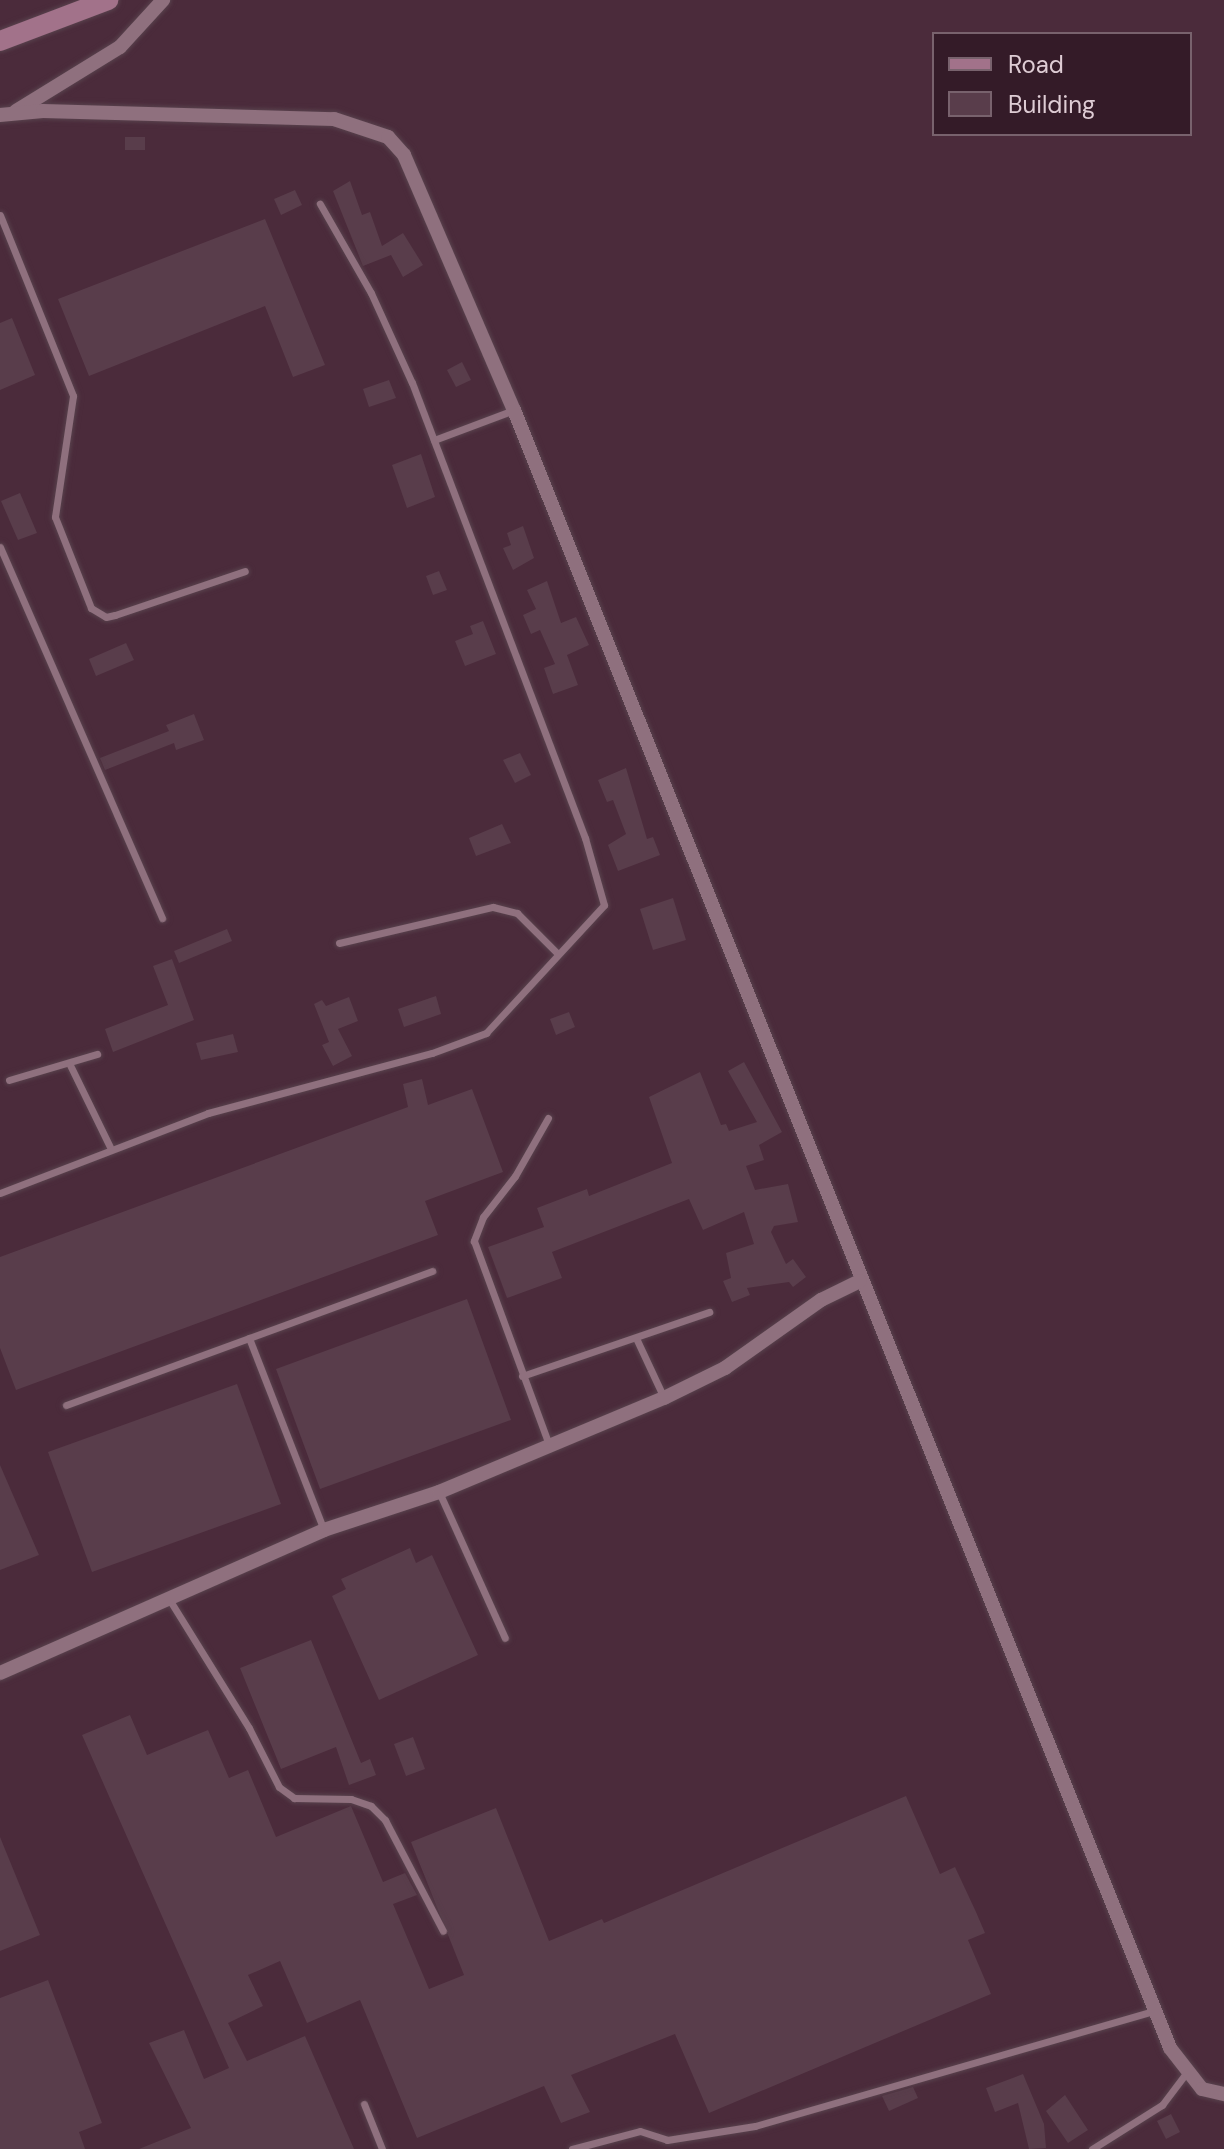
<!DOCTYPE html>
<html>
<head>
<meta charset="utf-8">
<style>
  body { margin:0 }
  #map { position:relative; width:1224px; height:2149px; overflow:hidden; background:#3e2532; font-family:"DM Sans",sans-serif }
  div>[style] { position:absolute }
  .built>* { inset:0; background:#4b2b3b }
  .building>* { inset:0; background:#593d4b }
  .roads { filter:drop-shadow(0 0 2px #58424d) drop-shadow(0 0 2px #58424d) }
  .lane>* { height:7px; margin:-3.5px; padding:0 3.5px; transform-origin:3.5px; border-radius:3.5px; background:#8f707e }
  .street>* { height:14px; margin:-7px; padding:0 7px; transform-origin:7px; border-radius:7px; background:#8f707e }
  .secondary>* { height:20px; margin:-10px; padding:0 10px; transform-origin:10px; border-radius:10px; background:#a2728a }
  span { translate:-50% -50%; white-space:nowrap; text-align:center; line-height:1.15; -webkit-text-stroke:6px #341b28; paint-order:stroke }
  .legend { position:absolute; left:932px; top:32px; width:260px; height:104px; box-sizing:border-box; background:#341b28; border:2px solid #78626d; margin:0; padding:10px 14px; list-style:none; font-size:24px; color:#deccd4 }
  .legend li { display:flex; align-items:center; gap:16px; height:40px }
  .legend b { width:40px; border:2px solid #78626d }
</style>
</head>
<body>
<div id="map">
  <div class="built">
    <div style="clip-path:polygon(evenodd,0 0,1224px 0,1224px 2149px,0 2149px,0 0,934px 34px,1190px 34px,1190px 134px,934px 134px,934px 34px)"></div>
  </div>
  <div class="building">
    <div style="clip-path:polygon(125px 137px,145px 137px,145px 150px,125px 150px)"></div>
    <div style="clip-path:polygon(350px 181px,362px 215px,370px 212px,382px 246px,403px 233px,423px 265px,403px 277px,391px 255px,363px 266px,333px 191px)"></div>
    <div style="clip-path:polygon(295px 190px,302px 205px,281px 215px,274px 199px)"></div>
    <div style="clip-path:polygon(265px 219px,325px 365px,293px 377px,265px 306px,89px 376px,58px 299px)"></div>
    <div style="clip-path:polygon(12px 318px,35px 375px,0 390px,0 323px)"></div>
    <div style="clip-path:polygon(462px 362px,471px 380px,456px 387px,447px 370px)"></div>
    <div style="clip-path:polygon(389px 380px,396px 398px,369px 407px,363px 389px)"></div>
    <div style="clip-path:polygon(421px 454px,435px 497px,407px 508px,392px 465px)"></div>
    <div style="clip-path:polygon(20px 493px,37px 533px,18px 540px,1px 501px)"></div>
    <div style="clip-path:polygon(523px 526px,534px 558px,513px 570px,503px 548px,511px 545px,507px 533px)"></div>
    <div style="clip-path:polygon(439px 571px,447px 590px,433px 595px,426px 576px)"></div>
    <div style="clip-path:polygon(547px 581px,561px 623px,576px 617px,589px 645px,567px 655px,578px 685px,553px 694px,544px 668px,555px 664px,540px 630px,531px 634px,523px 615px,536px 609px,527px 590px)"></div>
    <div style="clip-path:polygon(483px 621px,496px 654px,465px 666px,455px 641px,473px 634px,470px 626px)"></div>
    <div style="clip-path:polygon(126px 643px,134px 660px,96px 676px,89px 659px)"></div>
    <div style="clip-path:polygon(194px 714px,204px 740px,176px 750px,174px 743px,105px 770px,100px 758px,169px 731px,166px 725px)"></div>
    <div style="clip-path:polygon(520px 753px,531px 775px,515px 783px,503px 760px)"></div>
    <div style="clip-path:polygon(626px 768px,647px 839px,653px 837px,660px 855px,618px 871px,608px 845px,626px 834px,613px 800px,607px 802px,598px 780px)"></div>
    <div style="clip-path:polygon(502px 824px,511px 843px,476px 856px,469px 838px)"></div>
    <div style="clip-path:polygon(673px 898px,686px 940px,653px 950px,640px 909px)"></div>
    <div style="clip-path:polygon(227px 929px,232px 941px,179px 963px,174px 951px)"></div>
    <div style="clip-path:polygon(172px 959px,194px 1020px,113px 1052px,105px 1029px,168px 1005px,153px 966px)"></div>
    <div style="clip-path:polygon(436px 996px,441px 1014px,404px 1027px,398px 1009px)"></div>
    <div style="clip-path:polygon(349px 997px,358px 1021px,338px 1029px,352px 1056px,333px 1066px,322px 1045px,329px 1042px,314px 1004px,322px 1000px,326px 1006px)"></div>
    <div style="clip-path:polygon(569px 1012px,575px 1027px,556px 1035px,550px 1019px)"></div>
    <div style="clip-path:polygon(233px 1034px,238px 1052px,201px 1060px,196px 1043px)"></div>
    <div style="clip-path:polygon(744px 1062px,782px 1132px,759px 1145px,764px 1160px,746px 1166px,755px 1190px,788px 1184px,798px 1222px,774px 1226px,771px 1232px,786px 1264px,793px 1259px,806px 1277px,793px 1287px,789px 1282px,747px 1288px,750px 1295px,732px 1302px,723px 1281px,731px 1278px,726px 1253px,754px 1244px,744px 1212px,703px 1230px,689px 1199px,552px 1252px,562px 1278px,507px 1298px,488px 1247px,544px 1227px,537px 1208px,587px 1189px,589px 1196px,672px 1163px,649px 1097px,700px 1072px,721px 1125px,726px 1124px,729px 1131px,757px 1122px,728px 1071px)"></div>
    <div style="clip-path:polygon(422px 1079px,428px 1105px,472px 1089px,503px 1172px,425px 1201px,438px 1235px,16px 1390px,0 1348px,0 1257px,408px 1107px,403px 1084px)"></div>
    <div style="clip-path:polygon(467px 1299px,511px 1420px,320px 1489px,276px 1369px)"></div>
    <div style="clip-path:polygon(237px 1384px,281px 1504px,92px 1572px,48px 1452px)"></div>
    <div style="clip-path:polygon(0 1465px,39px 1555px,0 1570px)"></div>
    <div style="clip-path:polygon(410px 1548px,416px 1563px,432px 1555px,478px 1655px,379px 1700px,332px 1596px,346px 1589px,341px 1579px)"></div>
    <div style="clip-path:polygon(311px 1640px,361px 1763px,370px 1759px,376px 1775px,349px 1785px,336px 1747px,281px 1769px,240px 1668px)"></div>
    <div style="clip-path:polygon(130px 1715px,147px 1755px,208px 1730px,229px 1778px,248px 1770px,276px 1837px,351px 1806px,383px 1882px,405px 1873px,417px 1895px,393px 1904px,429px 1989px,464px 1975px,411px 1842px,496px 1808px,549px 1941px,602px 1919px,604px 1923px,906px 1796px,940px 1874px,955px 1867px,976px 1912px,985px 1933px,968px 1940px,991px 1994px,709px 2113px,675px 2034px,571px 2075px,590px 2112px,561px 2123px,544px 2086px,417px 2138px,360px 2000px,307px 2023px,280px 1961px,248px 1975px,263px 2006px,228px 2023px,247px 2061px,305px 2036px,354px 2149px,139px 2149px,191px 2128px,149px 2043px,184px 2030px,204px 2079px,229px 2068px,82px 1735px)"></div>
    <div style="clip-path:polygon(413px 1737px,425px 1769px,406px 1776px,394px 1744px)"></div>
    <div style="clip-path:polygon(0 1837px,40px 1935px,0 1951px)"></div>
    <div style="clip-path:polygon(48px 1980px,102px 2123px,79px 2132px,85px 2149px,0 2149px,0 1998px)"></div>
    <div style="clip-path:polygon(1023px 2074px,1044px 2124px,1046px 2148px,1029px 2149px,1018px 2103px,995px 2112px,986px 2088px)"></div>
    <div style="clip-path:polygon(913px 2087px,918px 2098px,889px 2111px,882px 2096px)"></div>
    <div style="clip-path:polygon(1065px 2095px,1088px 2130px,1068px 2143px,1046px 2111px)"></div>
    <div style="clip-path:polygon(1171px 2114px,1180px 2132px,1166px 2139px,1157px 2121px)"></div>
  </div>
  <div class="roads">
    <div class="lane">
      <div style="left:0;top:215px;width:195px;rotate:68deg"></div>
      <div style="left:73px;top:396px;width:122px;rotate:98.5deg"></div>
      <div style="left:55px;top:517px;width:98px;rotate:68.4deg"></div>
      <div style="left:91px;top:608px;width:17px;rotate:31deg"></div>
      <div style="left:106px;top:617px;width:9px;rotate:-13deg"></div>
      <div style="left:115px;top:615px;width:137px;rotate:-18.7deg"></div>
      <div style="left:434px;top:440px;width:85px;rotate:-20.6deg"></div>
      <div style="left:0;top:547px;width:405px;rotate:66.4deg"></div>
      <div style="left:339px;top:943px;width:158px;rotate:-13.2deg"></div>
      <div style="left:493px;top:907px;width:25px;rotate:14deg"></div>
      <div style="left:517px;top:913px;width:55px;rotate:45deg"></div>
      <div style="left:70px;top:1065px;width:91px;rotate:64deg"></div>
      <div style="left:9px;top:1080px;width:92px;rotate:-16.5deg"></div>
      <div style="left:548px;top:1118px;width:67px;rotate:119.6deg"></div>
      <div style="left:515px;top:1176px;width:52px;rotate:128deg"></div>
      <div style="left:483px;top:1217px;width:26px;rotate:111deg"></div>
      <div style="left:474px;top:1241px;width:217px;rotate:69.8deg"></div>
      <div style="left:0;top:1193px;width:223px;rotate:-21deg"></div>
      <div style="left:208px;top:1113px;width:232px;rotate:-15deg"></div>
      <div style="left:432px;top:1053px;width:58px;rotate:-20.3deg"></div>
      <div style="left:486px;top:1033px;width:174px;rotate:-47.3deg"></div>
      <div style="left:604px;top:905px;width:70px;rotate:-105.8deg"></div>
      <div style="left:585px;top:838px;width:487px;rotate:-110.8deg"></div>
      <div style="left:412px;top:383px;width:99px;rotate:-114.5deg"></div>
      <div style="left:371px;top:293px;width:103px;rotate:-119.8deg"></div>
      <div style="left:249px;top:1338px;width:206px;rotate:68.7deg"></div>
      <div style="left:636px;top:1338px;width:66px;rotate:65deg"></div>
      <div style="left:522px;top:1376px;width:198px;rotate:-18.9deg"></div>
      <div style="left:66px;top:1405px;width:390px;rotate:-20.1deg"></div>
      <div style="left:439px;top:1492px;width:160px;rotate:65.7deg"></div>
      <div style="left:169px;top:1599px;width:152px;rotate:58.2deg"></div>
      <div style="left:249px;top:1728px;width:66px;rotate:63deg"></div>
      <div style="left:279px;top:1787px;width:19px;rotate:36deg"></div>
      <div style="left:294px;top:1798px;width:57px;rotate:1deg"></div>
      <div style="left:351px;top:1799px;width:21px;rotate:19deg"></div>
      <div style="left:371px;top:1806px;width:20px;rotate:45deg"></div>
      <div style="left:385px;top:1820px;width:125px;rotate:62.4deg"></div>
      <div style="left:364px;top:2104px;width:48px;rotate:68.2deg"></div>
      <div style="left:572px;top:2149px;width:70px;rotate:-14.8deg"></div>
      <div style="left:640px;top:2131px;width:28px;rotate:18deg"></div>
      <div style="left:667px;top:2140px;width:89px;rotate:-9deg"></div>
      <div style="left:755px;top:2126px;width:417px;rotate:-16.1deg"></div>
      <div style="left:1092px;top:2149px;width:83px;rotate:-32.2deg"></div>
      <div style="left:1162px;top:2105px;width:40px;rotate:-53deg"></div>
    </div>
    <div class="street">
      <div style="left:16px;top:111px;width:122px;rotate:-31.6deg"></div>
      <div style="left:120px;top:47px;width:64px;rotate:-47.5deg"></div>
      <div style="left:0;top:115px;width:43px;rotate:-5.3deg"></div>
      <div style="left:43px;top:111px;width:291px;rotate:1.6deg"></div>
      <div style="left:334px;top:119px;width:57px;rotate:18.4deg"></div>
      <div style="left:388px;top:137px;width:24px;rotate:48deg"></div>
      <div style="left:404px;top:155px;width:278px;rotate:66.7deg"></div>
      <div style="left:514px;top:410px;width:1764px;rotate:68.17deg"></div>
      <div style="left:1170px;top:2048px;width:52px;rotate:52deg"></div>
      <div style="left:1202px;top:2089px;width:23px;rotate:13deg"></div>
      <div style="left:0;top:1673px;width:354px;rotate:-23.8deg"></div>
      <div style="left:324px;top:1530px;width:121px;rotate:-18.3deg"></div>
      <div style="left:439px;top:1492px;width:244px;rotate:-22.7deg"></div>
      <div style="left:664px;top:1398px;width:68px;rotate:-26.2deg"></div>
      <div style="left:725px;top:1368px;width:118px;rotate:-35.3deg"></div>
      <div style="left:821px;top:1300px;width:43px;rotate:-26deg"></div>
    </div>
    <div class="secondary">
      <div style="left:0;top:41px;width:116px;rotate:-20.8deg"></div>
    </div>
  </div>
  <ul class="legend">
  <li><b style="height:10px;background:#a2728a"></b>Road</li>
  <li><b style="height:22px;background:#593d4b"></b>Building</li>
  </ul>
</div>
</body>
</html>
